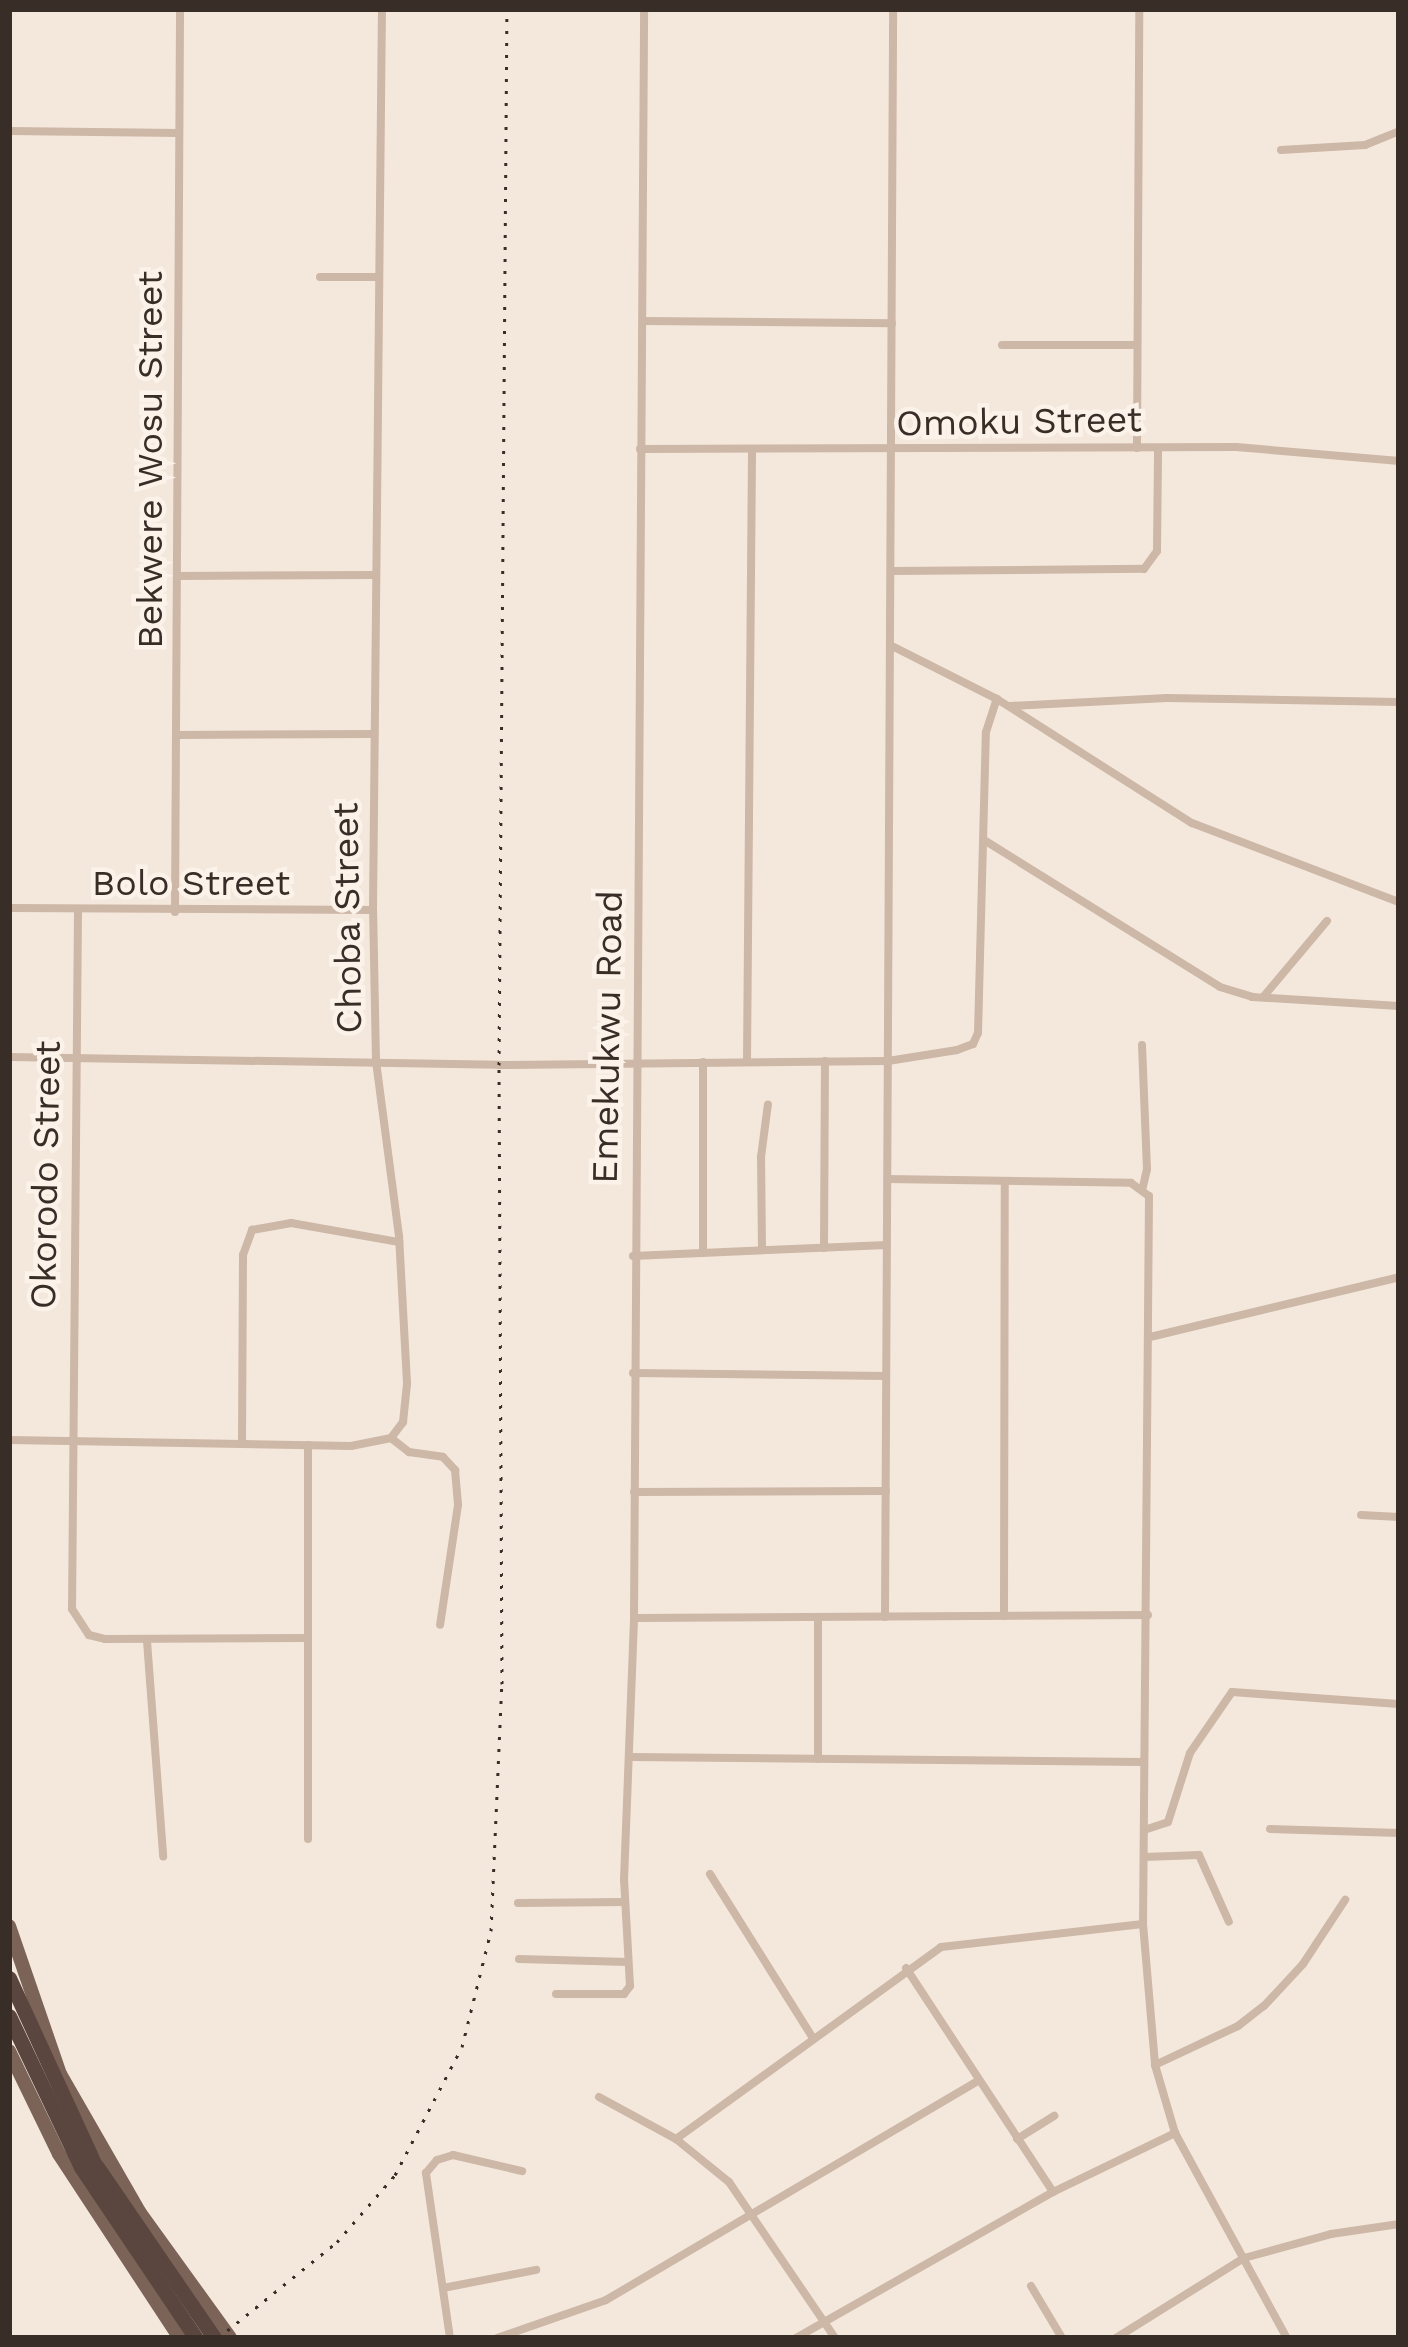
<!DOCTYPE html>
<html>
<head>
<meta charset="utf-8">
<style>
  body { margin:0 }
  #map { position:relative; width:1408px; height:2347px; overflow:hidden; background:#f4e8dc; font-family:"Work Sans",sans-serif }
  div>[style] { position:absolute }
  .street>* { height:8px; margin:-4px; padding:0 4px; transform-origin:4px; border-radius:4px; background:#cdb7a7 }
  .primary>* { height:14px; margin:-7px; padding:0 7px; transform-origin:7px; border-radius:7px; background:#7c6358 }
  .highway>* { height:15px; margin:-7.5px; padding:0 7.5px; transform-origin:7.5px; border-radius:7.5px; background:#5a463e }
  .rail>* { height:3px; margin-top:-1.5px; transform-origin:0; background:repeating-linear-gradient(90deg,#392d28 0 3px,transparent 0 12px) }
  span { translate:-50% -50%; white-space:nowrap; text-align:center; line-height:1.15; -webkit-text-stroke:9px #fbf2e9; paint-order:stroke }
  .street-label { font-size:36px; color:#392d28 }
  .frame { position:absolute; inset:0; border:12px solid #392d28; pointer-events:none }
</style>
</head>
<body>
<div id="map">
  <div class="street">
    <div style="left:9px;top:131px;width:170px;rotate:0.7deg"></div>
    <div style="left:1281px;top:150px;width:84px;rotate:-3.4deg"></div>
    <div style="left:1365px;top:145px;width:37px;rotate:-22deg"></div>
    <div style="left:320px;top:277px;width:58px"></div>
    <div style="left:643px;top:321px;width:249px;rotate:0.5deg"></div>
    <div style="left:1002px;top:345px;width:135px"></div>
    <div style="left:1137px;top:448px;width:439px;rotate:-89.7deg"></div>
    <div style="left:640px;top:449px;width:596px;rotate:-0.19deg"></div>
    <div style="left:1236px;top:447px;width:164px;rotate:4.9deg"></div>
    <div style="left:891px;top:571px;width:253px;rotate:-0.5deg"></div>
    <div style="left:1144px;top:569px;width:22px;rotate:-54deg"></div>
    <div style="left:1157px;top:551px;width:103px;rotate:-89.4deg"></div>
    <div style="left:177px;top:576px;width:198px;rotate:-0.3deg"></div>
    <div style="left:890px;top:645px;width:120px;rotate:26.8deg"></div>
    <div style="left:997px;top:699px;width:231px;rotate:32.5deg"></div>
    <div style="left:1192px;top:823px;width:222px;rotate:20.9deg"></div>
    <div style="left:1010px;top:706px;width:157px;rotate:-2.9deg"></div>
    <div style="left:1167px;top:698px;width:232px;rotate:1deg"></div>
    <div style="left:176px;top:735px;width:197px;rotate:-0.3deg"></div>
    <div style="left:984px;top:840px;width:278px;rotate:31.9deg"></div>
    <div style="left:1220px;top:987px;width:34px;rotate:17deg"></div>
    <div style="left:1252px;top:997px;width:147px;rotate:3.5deg"></div>
    <div style="left:9px;top:908px;width:364px;rotate:0.3deg"></div>
    <div style="left:78px;top:911px;width:698px;rotate:90.49deg"></div>
    <div style="left:72px;top:1609px;width:31px;rotate:57deg"></div>
    <div style="left:89px;top:1635px;width:16px;rotate:14deg"></div>
    <div style="left:105px;top:1639px;width:202px;rotate:-0.3deg"></div>
    <div style="left:175px;top:912px;width:903px;rotate:-89.68deg"></div>
    <div style="left:1264px;top:996px;width:98px;rotate:-50deg"></div>
    <div style="left:1142px;top:1045px;width:124px;rotate:87.7deg"></div>
    <div style="left:1147px;top:1169px;width:18px;rotate:103deg"></div>
    <div style="left:9px;top:1057px;width:490px;rotate:0.9deg"></div>
    <div style="left:499px;top:1065px;width:389px;rotate:-0.6deg"></div>
    <div style="left:888px;top:1061px;width:70px;rotate:-9.1deg"></div>
    <div style="left:957px;top:1050px;width:17px;rotate:-21deg"></div>
    <div style="left:973px;top:1044px;width:12px;rotate:-66deg"></div>
    <div style="left:978px;top:1033px;width:301px;rotate:-88.5deg"></div>
    <div style="left:986px;top:732px;width:35px;rotate:-72deg"></div>
    <div style="left:747px;top:1061px;width:611px;rotate:-89.53deg"></div>
    <div style="left:703px;top:1062px;width:191px;rotate:90deg"></div>
    <div style="left:888px;top:1179px;width:243px;rotate:0.9deg"></div>
    <div style="left:1131px;top:1183px;width:22px;rotate:36deg"></div>
    <div style="left:1149px;top:1196px;width:728px;rotate:90.47deg"></div>
    <div style="left:1143px;top:1924px;width:142px;rotate:85.1deg"></div>
    <div style="left:1155px;top:2065px;width:71px;rotate:73.6deg"></div>
    <div style="left:1175px;top:2133px;width:234px;rotate:61.4deg"></div>
    <div style="left:824px;top:1248px;width:187px;rotate:-89.7deg"></div>
    <div style="left:762px;top:1250px;width:93px;rotate:-90.6deg"></div>
    <div style="left:761px;top:1157px;width:53px;rotate:-82.5deg"></div>
    <div style="left:633px;top:1256px;width:254px;rotate:-2.5deg"></div>
    <div style="left:1150px;top:1337px;width:256px;rotate:-13.5deg"></div>
    <div style="left:633px;top:1373px;width:253px;rotate:0.7deg"></div>
    <div style="left:391px;top:1438px;width:23px;rotate:38deg"></div>
    <div style="left:409px;top:1452px;width:34px;rotate:8deg"></div>
    <div style="left:443px;top:1457px;width:18px;rotate:47deg"></div>
    <div style="left:455px;top:1470px;width:35px;rotate:85deg"></div>
    <div style="left:458px;top:1505px;width:121px;rotate:98.5deg"></div>
    <div style="left:9px;top:1440px;width:342px;rotate:1deg"></div>
    <div style="left:351px;top:1446px;width:41px;rotate:-11.3deg"></div>
    <div style="left:391px;top:1438px;width:20px;rotate:-53deg"></div>
    <div style="left:403px;top:1422px;width:39px;rotate:-84deg"></div>
    <div style="left:407px;top:1383px;width:147px;rotate:-93.1deg"></div>
    <div style="left:399px;top:1236px;width:177px;rotate:-97.5deg"></div>
    <div style="left:376px;top:1061px;width:151px;rotate:-91.1deg"></div>
    <div style="left:373px;top:910px;width:901px;rotate:-89.43deg"></div>
    <div style="left:242px;top:1444px;width:189px;rotate:-89.7deg"></div>
    <div style="left:243px;top:1255px;width:27px;rotate:-70deg"></div>
    <div style="left:252px;top:1230px;width:40px;rotate:-10deg"></div>
    <div style="left:291px;top:1223px;width:110px;rotate:10deg"></div>
    <div style="left:634px;top:1492px;width:252px;rotate:-0.2deg"></div>
    <div style="left:1361px;top:1515px;width:38px;rotate:3deg"></div>
    <div style="left:1004px;top:1616px;width:435px;rotate:-89.9deg"></div>
    <div style="left:885px;top:1617px;width:1608px;rotate:-89.71deg"></div>
    <div style="left:634px;top:1618px;width:514px;rotate:-0.33deg"></div>
    <div style="left:147px;top:1641px;width:216px;rotate:85.7deg"></div>
    <div style="left:630px;top:1757px;width:514px;rotate:0.56deg"></div>
    <div style="left:818px;top:1759px;width:142px;rotate:-90deg"></div>
    <div style="left:1270px;top:1829px;width:129px;rotate:1.8deg"></div>
    <div style="left:1144px;top:1830px;width:25px;rotate:-18deg"></div>
    <div style="left:1168px;top:1822px;width:72px;rotate:-72.3deg"></div>
    <div style="left:1190px;top:1753px;width:74px;rotate:-55.5deg"></div>
    <div style="left:1232px;top:1692px;width:167px;rotate:4.1deg"></div>
    <div style="left:308px;top:1839px;width:394px;rotate:-90deg"></div>
    <div style="left:1144px;top:1857px;width:55px;rotate:-2.1deg"></div>
    <div style="left:1199px;top:1855px;width:73px;rotate:65.9deg"></div>
    <div style="left:710px;top:1874px;width:194px;rotate:57.9deg"></div>
    <div style="left:518px;top:1903px;width:107px;rotate:-0.5deg"></div>
    <div style="left:519px;top:1959px;width:109px;rotate:1.6deg"></div>
    <div style="left:906px;top:1968px;width:268px;rotate:56.7deg"></div>
    <div style="left:556px;top:1994px;width:68px"></div>
    <div style="left:624px;top:1994px;width:10px;rotate:-53deg"></div>
    <div style="left:630px;top:1986px;width:106px;rotate:-93.2deg"></div>
    <div style="left:624px;top:1880px;width:262px;rotate:-87.8deg"></div>
    <div style="left:634px;top:1618px;width:1609px;rotate:-89.64deg"></div>
    <div style="left:1155px;top:2065px;width:92px;rotate:-25.2deg"></div>
    <div style="left:1238px;top:2026px;width:33px;rotate:-38deg"></div>
    <div style="left:1264px;top:2006px;width:57px;rotate:-47.1deg"></div>
    <div style="left:1303px;top:1964px;width:77px;rotate:-56.7deg"></div>
    <div style="left:599px;top:2097px;width:88px;rotate:28.6deg"></div>
    <div style="left:676px;top:2139px;width:68px;rotate:39.1deg"></div>
    <div style="left:729px;top:2182px;width:189px;rotate:55.8deg"></div>
    <div style="left:676px;top:2139px;width:327px;rotate:-35.9deg"></div>
    <div style="left:941px;top:1947px;width:203px;rotate:-6.5deg"></div>
    <div style="left:1017px;top:2139px;width:44px;rotate:-31.9deg"></div>
    <div style="left:1031px;top:2286px;width:61px;rotate:59.2deg"></div>
    <div style="left:443px;top:2288px;width:95px;rotate:-11deg"></div>
    <div style="left:450px;top:2338px;width:167px;rotate:-98.3deg"></div>
    <div style="left:426px;top:2173px;width:17px;rotate:-50deg"></div>
    <div style="left:437px;top:2160px;width:17px;rotate:-17deg"></div>
    <div style="left:453px;top:2155px;width:71px;rotate:13.1deg"></div>
    <div style="left:497px;top:2338px;width:115px;rotate:-19.2deg"></div>
    <div style="left:606px;top:2300px;width:432px;rotate:-30.5deg"></div>
    <div style="left:796px;top:2338px;width:296px;rotate:-29.6deg"></div>
    <div style="left:1053px;top:2192px;width:136px;rotate:-25.8deg"></div>
    <div style="left:1116px;top:2338px;width:151px;rotate:-32deg"></div>
    <div style="left:1244px;top:2258px;width:90px;rotate:-15.4deg"></div>
    <div style="left:1331px;top:2234px;width:69px;rotate:-8.4deg"></div>
  </div>
  <div class="primary">
    <div style="left:9px;top:1926px;width:157px;rotate:71deg"></div>
    <div style="left:60px;top:2074px;width:160px;rotate:60.1deg"></div>
    <div style="left:140px;top:2213px;width:154px;rotate:54.2deg"></div>
    <div style="left:9px;top:2051px;width:114px;rotate:64.1deg"></div>
    <div style="left:59px;top:2154px;width:220px;rotate:56.7deg"></div>
  </div>
  <div class="highway">
    <div style="left:9px;top:1978px;width:201px;rotate:65.3deg"></div>
    <div style="left:93px;top:2161px;width:214px;rotate:55.6deg"></div>
    <div style="left:9px;top:2016px;width:167px;rotate:64.5deg"></div>
    <div style="left:81px;top:2167px;width:206px;rotate:56.1deg"></div>
  </div>
  <div class="rail">
    <div style="left:218px;top:2338px;width:153px;rotate:-38.9deg"></div>
    <div style="left:337px;top:2242px;width:89px;rotate:-49.1deg"></div>
    <div style="left:395px;top:2175px;width:144px;rotate:-62.4deg"></div>
    <div style="left:462px;top:2047px;width:120px;rotate:-76deg"></div>
    <div style="left:491px;top:1931px;width:247px;rotate:-87.5deg"></div>
    <div style="left:502px;top:1684px;width:619px;rotate:-90.28deg"></div>
    <div style="left:499px;top:1065px;width:1056px;rotate:-89.57deg"></div>
  </div>
  <div class="street-label">
    <span style="left:1019px;top:422px;rotate:-1deg">Omoku Street</span>
    <span style="left:151px;top:460px;rotate:-90deg">Bekwere Wosu Street</span>
    <span style="left:191px;top:884px">Bolo Street</span>
    <span style="left:348px;top:918px;rotate:-91deg">Choba Street</span>
    <span style="left:608px;top:1037px;rotate:-89deg">Emekukwu Road</span>
    <span style="left:46px;top:1175px;rotate:-89deg">Okorodo Street</span>
  </div>
  <div class="frame"></div>
</div>
</body>
</html>
